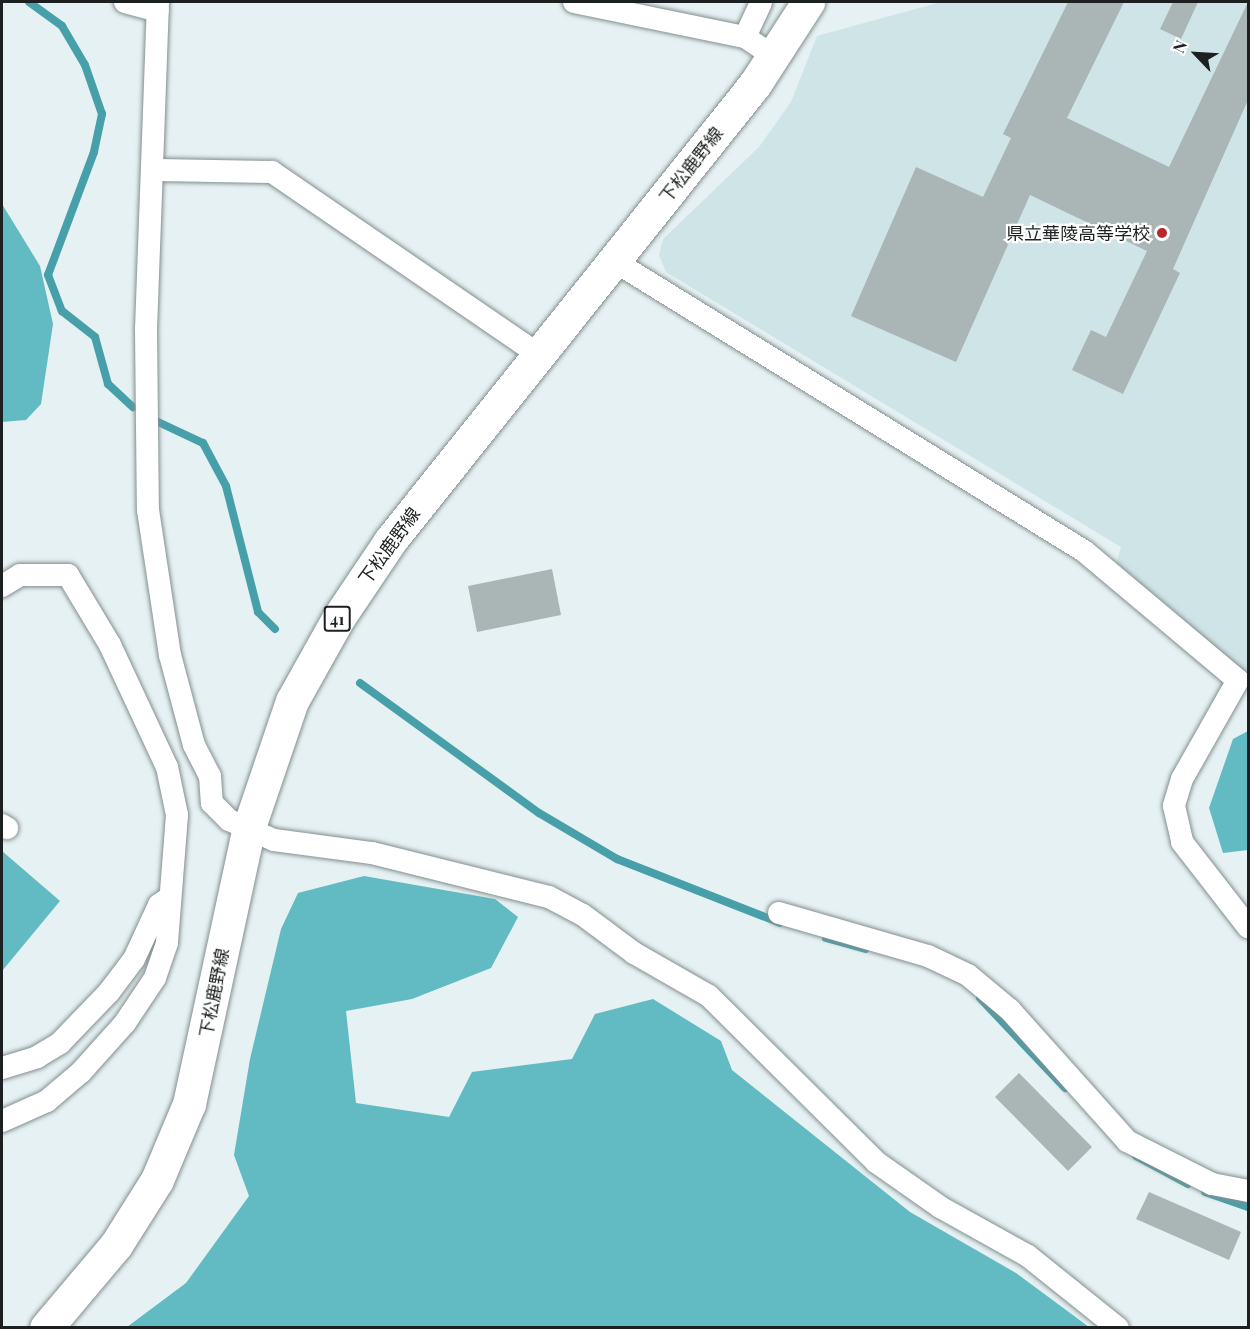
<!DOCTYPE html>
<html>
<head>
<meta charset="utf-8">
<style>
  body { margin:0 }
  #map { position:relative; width:1250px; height:1329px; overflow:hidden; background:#e5f1f2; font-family:"Playfair Display","Noto Sans JP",serif }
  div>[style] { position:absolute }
  .built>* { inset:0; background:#cfe4e6 }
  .forest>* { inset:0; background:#62bac3 }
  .stream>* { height:8px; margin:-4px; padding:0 4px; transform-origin:4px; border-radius:4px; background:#47a0a9 }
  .building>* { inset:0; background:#aab5b6 }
  .roads { filter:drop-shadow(0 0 2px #848e90) drop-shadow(0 0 2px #848e90) }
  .street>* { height:22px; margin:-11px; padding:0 11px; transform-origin:11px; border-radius:11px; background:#fff }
  .primary>* { height:33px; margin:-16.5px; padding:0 16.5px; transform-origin:16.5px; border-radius:16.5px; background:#fff }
  .dots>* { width:16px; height:16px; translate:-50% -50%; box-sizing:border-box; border:3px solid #fff; border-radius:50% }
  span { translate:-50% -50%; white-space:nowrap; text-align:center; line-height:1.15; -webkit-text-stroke:4.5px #fff; paint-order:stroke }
  .shield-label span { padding:2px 4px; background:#fff; border:2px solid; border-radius:4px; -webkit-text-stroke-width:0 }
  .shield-label { font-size:16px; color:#1c2020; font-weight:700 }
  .street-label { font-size:18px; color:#1c2020 }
  .poi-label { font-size:18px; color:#1c2020 }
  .right { translate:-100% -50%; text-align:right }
  .frame { position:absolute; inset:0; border:3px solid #1c2020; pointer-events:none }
  .north { position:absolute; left:1166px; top:24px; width:60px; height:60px; -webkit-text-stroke:4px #fff; paint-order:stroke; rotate:295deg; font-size:16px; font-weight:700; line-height:24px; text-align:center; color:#1c2020 }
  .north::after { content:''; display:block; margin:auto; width:21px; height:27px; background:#1c2020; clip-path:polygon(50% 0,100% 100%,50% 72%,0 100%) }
</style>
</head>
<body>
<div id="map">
  <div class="built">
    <div style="clip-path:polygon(941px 2px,1248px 2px,1248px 675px,1116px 564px,1121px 547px,666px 272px,659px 255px,663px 239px,759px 147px,791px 102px,817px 36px)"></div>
  </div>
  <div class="forest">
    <div style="clip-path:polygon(2px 204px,40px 266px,53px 324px,41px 404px,26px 420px,2px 422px)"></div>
    <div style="clip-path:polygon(1248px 731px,1248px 850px,1223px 853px,1209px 808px,1233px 739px)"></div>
    <div style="clip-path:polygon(2px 851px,60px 901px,2px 971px)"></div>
    <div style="clip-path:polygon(364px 876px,495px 899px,518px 917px,491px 968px,412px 999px,346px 1011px,356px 1103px,449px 1117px,472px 1072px,572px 1059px,595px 1014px,653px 999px,721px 1041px,732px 1070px,910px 1212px,1016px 1273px,1089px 1327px,127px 1327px,186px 1283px,249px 1196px,234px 1155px,250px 1059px,281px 929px,298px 893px)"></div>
  </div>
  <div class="stream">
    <div style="left:29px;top:2px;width:41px;rotate:36deg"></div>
    <div style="left:62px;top:26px;width:45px;rotate:59.5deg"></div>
    <div style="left:85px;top:65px;width:52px;rotate:70.9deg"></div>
    <div style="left:102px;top:114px;width:39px;rotate:102deg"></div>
    <div style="left:94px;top:152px;width:131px;rotate:110.5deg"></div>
    <div style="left:48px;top:275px;width:39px;rotate:69deg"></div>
    <div style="left:62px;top:311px;width:42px;rotate:38.2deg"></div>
    <div style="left:95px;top:337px;width:49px;rotate:74.5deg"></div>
    <div style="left:108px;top:384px;width:34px;rotate:43deg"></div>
    <div style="left:156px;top:421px;width:52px;rotate:25.1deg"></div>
    <div style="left:203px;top:443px;width:49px;rotate:61.9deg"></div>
    <div style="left:226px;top:486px;width:130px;rotate:75.7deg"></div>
    <div style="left:258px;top:612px;width:24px;rotate:45deg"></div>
    <div style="left:360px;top:683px;width:221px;rotate:36deg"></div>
    <div style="left:539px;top:813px;width:91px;rotate:30.5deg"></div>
    <div style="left:617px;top:859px;width:175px;rotate:21.4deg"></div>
    <div style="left:826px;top:938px;width:41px;rotate:15.4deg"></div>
    <div style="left:980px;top:998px;width:124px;rotate:46.6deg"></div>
    <div style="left:1136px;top:1156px;width:59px;rotate:28.3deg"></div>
    <div style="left:1205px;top:1192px;width:46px;rotate:19.2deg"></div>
  </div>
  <div class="building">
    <div style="clip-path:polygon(1068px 2px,1124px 2px,1067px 118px,1169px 167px,1248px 2px,1248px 100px,1173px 269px,1180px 273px,1123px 394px,1072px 370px,1091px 330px,1106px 337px,1147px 251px,1030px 195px,956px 362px,851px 316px,916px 167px,983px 197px,1011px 138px,1003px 134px)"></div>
    <div style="clip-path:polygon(1173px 2px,1198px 2px,1181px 39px,1160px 29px)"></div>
    <div style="clip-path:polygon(552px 569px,561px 615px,477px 632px,468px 586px)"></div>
    <div style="clip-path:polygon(1019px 1073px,1092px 1147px,1068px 1171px,995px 1097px)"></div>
    <div style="clip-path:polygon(1149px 1192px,1241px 1232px,1229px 1260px,1136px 1219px)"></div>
  </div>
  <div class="roads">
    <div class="street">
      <div style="left:125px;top:2px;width:34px;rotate:15deg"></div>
      <div style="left:158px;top:2px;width:327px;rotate:92.1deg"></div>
      <div style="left:146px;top:329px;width:181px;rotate:89.4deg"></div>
      <div style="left:148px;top:510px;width:147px;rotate:81.4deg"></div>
      <div style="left:170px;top:655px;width:93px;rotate:75.1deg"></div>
      <div style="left:194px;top:745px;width:35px;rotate:63deg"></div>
      <div style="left:210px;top:776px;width:27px;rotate:86deg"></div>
      <div style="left:212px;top:803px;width:24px;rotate:45deg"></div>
      <div style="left:229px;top:820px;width:49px;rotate:24deg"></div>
      <div style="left:274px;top:840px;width:99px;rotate:7.6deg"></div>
      <div style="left:372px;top:853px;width:182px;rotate:14deg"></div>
      <div style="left:549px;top:897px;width:38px;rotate:28deg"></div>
      <div style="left:583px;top:915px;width:64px;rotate:36.7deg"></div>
      <div style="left:634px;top:953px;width:86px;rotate:29.8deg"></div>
      <div style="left:709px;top:996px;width:235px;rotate:44.8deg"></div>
      <div style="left:876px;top:1162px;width:78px;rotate:35.1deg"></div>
      <div style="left:940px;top:1207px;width:101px;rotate:29.1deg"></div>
      <div style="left:1028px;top:1256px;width:115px;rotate:38.7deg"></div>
      <div style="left:574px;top:2px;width:175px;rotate:11.6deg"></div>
      <div style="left:745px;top:37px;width:36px;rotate:34deg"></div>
      <div style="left:745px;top:37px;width:38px;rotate:-65deg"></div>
      <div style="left:155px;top:170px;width:117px;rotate:1deg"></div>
      <div style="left:272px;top:172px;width:324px;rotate:34.4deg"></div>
      <div style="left:614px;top:261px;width:552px;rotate:31.68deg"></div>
      <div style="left:1084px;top:551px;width:201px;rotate:40deg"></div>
      <div style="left:1238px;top:680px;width:114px;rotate:119.5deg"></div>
      <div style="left:1182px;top:779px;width:28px;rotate:107deg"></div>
      <div style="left:1174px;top:806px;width:37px;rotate:77deg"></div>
      <div style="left:1182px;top:842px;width:108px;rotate:52.2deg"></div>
      <div style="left:2px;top:586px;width:21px;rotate:-31deg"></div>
      <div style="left:20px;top:575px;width:48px"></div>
      <div style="left:68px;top:575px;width:82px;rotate:59deg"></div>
      <div style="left:110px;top:645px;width:135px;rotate:65deg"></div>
      <div style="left:167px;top:767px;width:49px;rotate:78.2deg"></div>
      <div style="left:177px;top:815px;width:128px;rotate:94.5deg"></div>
      <div style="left:167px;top:943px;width:37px;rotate:109deg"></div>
      <div style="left:155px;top:978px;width:54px;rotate:123.7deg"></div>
      <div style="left:125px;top:1023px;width:66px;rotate:131.9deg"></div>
      <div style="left:81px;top:1072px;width:45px;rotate:139.5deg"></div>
      <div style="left:47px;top:1101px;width:49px;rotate:156deg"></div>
      <div style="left:2px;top:825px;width:6px;rotate:31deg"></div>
      <div style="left:779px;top:913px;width:155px;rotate:16.1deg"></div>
      <div style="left:928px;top:956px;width:44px;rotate:25.4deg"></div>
      <div style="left:968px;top:975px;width:55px;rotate:39.8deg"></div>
      <div style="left:1010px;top:1010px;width:176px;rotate:48.2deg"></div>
      <div style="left:1127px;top:1141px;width:95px;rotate:26.8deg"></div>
      <div style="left:1212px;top:1184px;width:37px;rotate:11deg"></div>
      <div style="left:2px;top:1068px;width:37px;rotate:-17deg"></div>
      <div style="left:37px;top:1057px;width:27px;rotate:-31deg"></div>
      <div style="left:60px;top:1043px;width:71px;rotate:-46.1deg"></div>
      <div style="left:109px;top:992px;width:41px;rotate:-52.9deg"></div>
      <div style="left:134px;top:959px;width:60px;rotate:-65.2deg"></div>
      <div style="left:159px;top:905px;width:12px;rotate:-35deg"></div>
    </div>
    <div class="primary">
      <div style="left:46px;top:1328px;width:109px;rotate:-49.9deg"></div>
      <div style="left:116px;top:1245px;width:77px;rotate:-57.8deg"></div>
      <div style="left:157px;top:1180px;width:82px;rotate:-67.2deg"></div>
      <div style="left:189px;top:1104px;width:280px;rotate:-77.8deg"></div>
      <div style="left:248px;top:830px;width:136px;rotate:-71.2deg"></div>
      <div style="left:292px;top:701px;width:96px;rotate:-60.8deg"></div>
      <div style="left:339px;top:617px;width:92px;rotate:-56.1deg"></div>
      <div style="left:390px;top:541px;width:585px;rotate:-51.39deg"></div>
      <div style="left:755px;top:84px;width:98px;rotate:-57.1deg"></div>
    </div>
  </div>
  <div class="dots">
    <div style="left:1162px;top:233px;background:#b7272e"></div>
  </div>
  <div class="shield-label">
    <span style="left:337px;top:619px">41</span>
  </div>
  <div class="street-label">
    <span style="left:691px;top:165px;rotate:-52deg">下松鹿野線</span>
    <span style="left:389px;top:546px;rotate:-54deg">下松鹿野線</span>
    <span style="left:214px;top:993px;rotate:-79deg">下松鹿野線</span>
  </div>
  <div class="poi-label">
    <span class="right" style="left:1150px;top:233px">県立華陵高等学校</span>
  </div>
  <div class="frame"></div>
  <div class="north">N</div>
</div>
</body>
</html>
